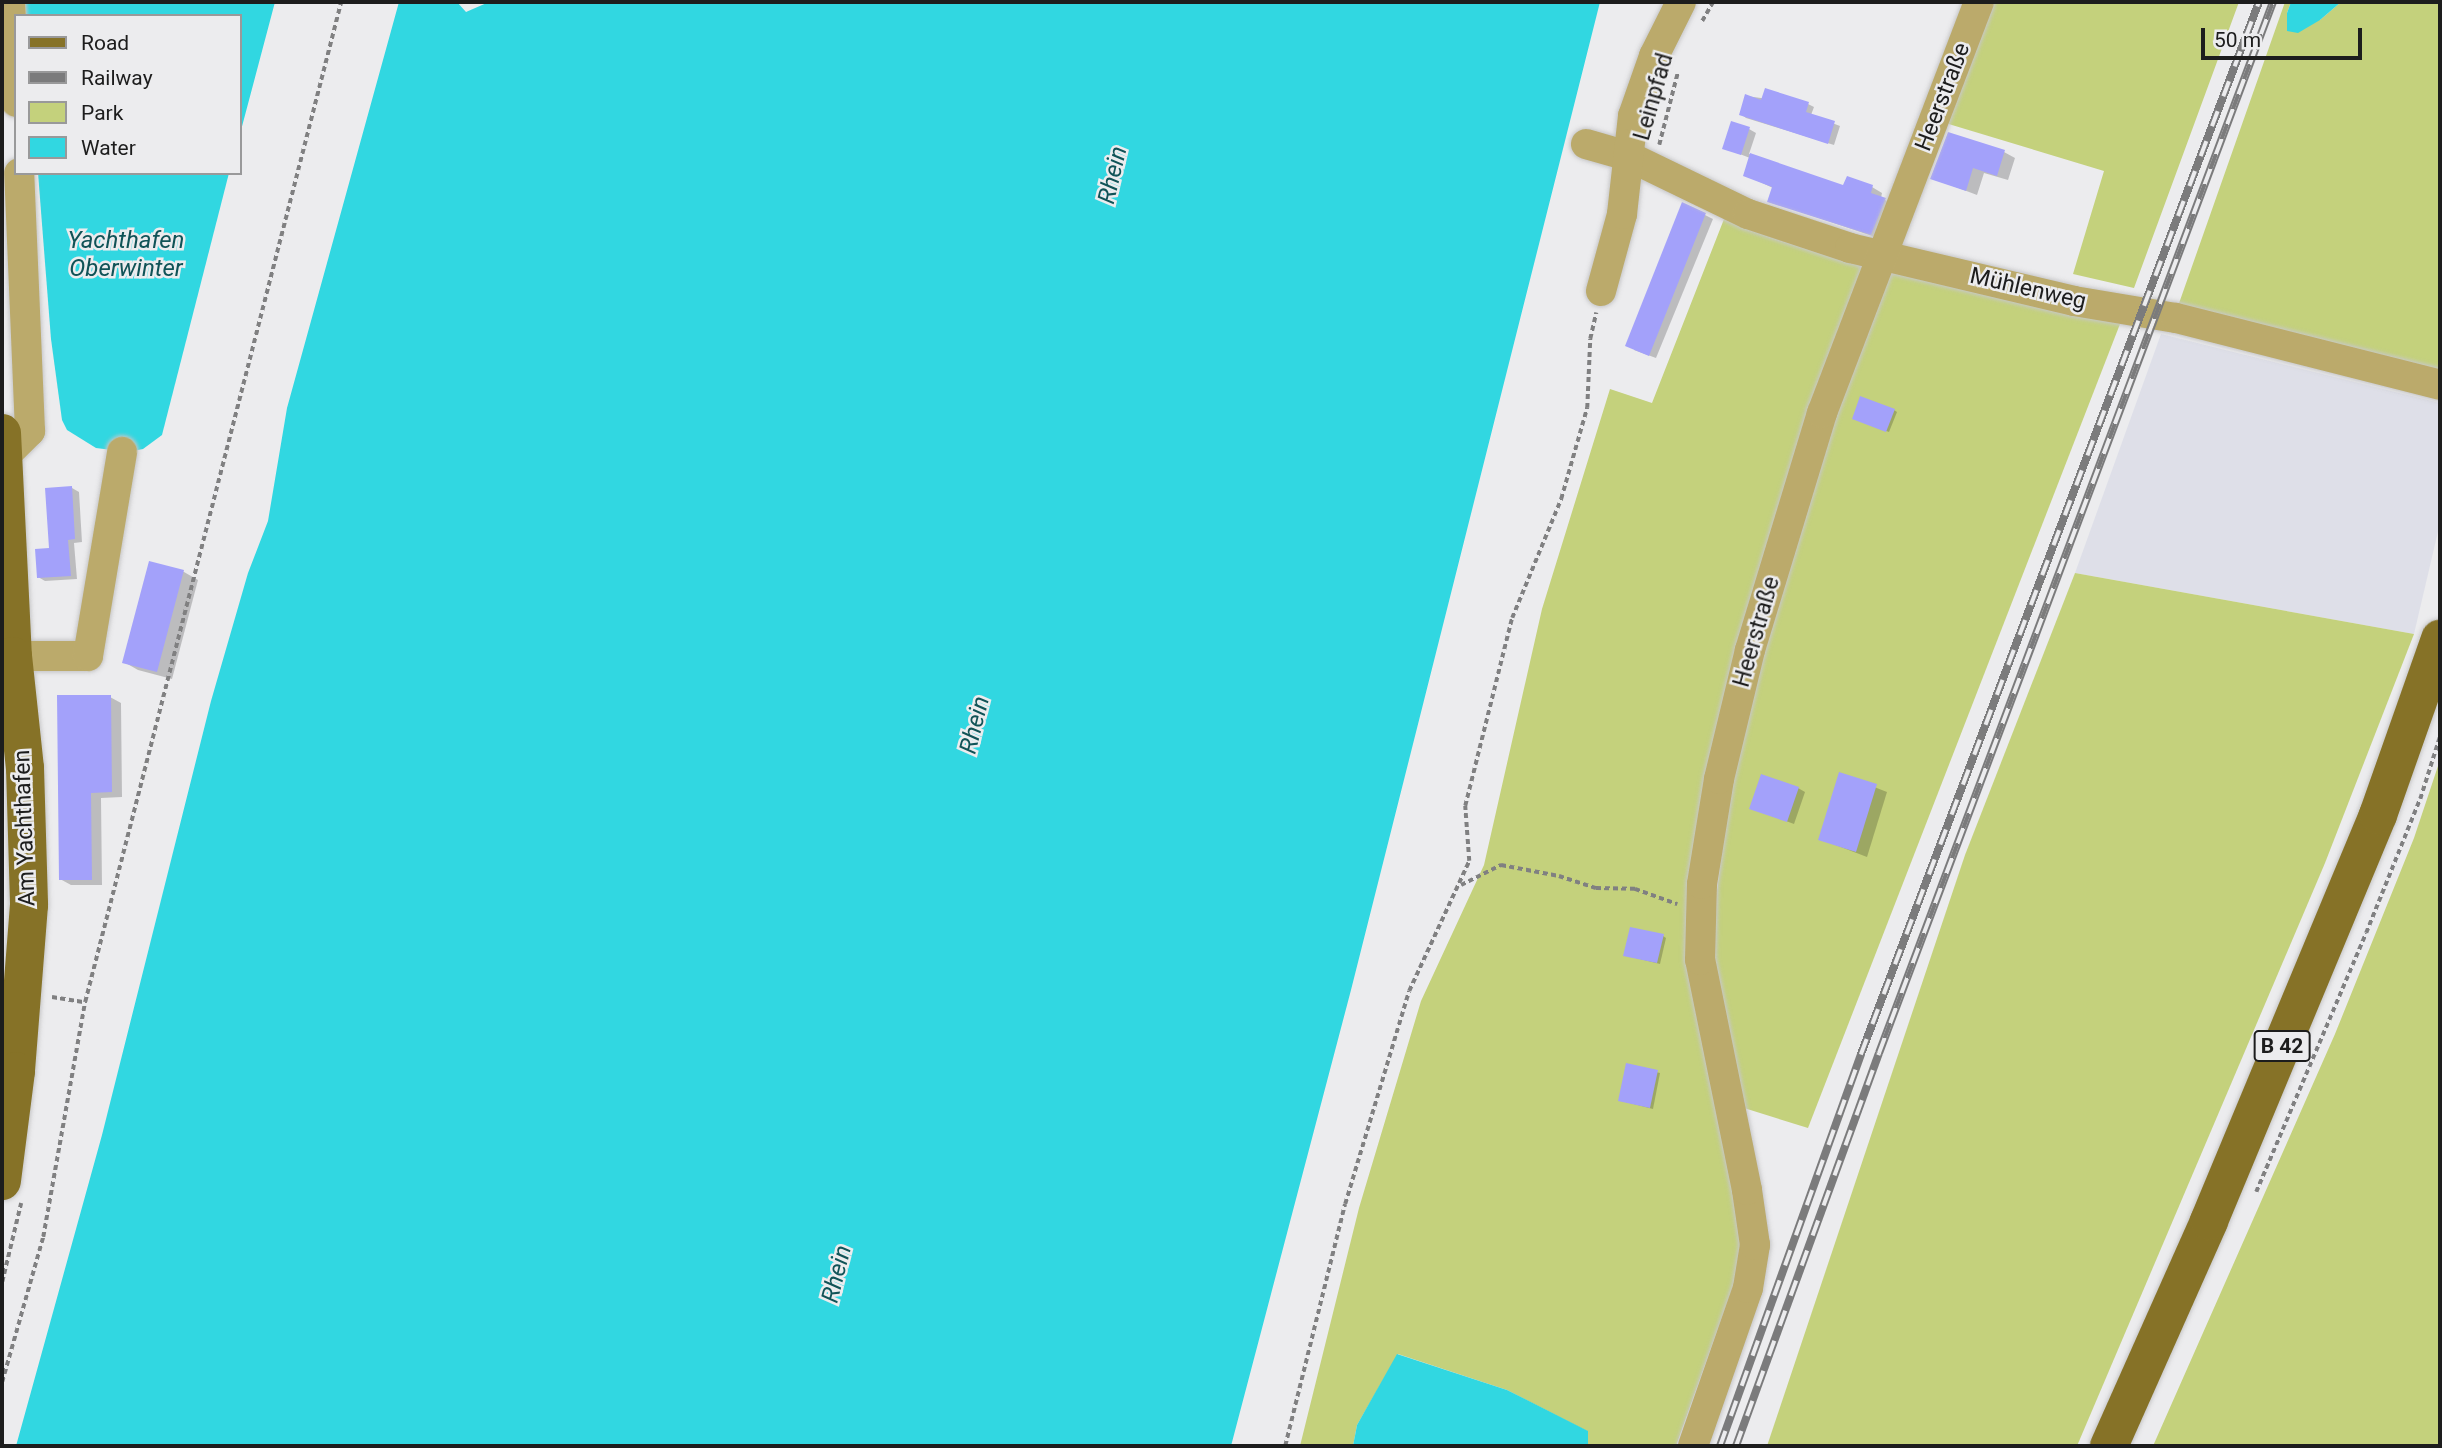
<!DOCTYPE html>
<html>
<head>
<meta charset="utf-8">
<style>
  body { margin:0 }
  #map { position:relative; width:2442px; height:1448px; overflow:hidden; background:#ececee; font-family:Roboto,sans-serif }
  div>[style] { position:absolute }
  .built>* { inset:0; background:#dedfe8 }
  .green>* { inset:0; background:#c4d17c }
  .water>* { inset:0; background:#31d7e1 }
  .shadow>* { inset:0; background:#0003 }
  .building>* { inset:0; background:#a3a1fa }
  .path>* { height:3.5px; margin-top:-1.75px; transform-origin:0; background:repeating-linear-gradient(90deg,#808081 0 5px,transparent 0 8.5px) }
  .roads { filter:drop-shadow(0 0 2px #c7c7c8) drop-shadow(0 0 2px #c7c7c8) }
  .minor>* { height:30px; margin:-15px; padding:0 15px; transform-origin:15px; border-radius:15px; background:#bbaa6b }
  .major>* { height:38px; margin:-19px; padding:0 19px; transform-origin:19px; border-radius:19px; background:#867227 }
  .rail>* { height:8px; margin-top:-4px; transform-origin:0; background:repeating-linear-gradient(90deg,#ececee 0 16px,#7b7b7c 0 32px); box-sizing:border-box; border-block:2px solid #7b7b7c }
  span { translate:-50% -50%; white-space:nowrap; text-align:center; line-height:1.15; -webkit-text-stroke:5px #ececee; paint-order:stroke }
  .shield-label span { padding:2px 5px; background:#ececee; border:2px solid; border-radius:5px; -webkit-text-stroke-width:0 }
  .shield-label { font-size:21px; color:#1d1d1d; font-weight:700 }
  .street-label { font-size:23px; color:#1d1d1d }
  .water-label { font-size:24px; color:#105357; font-style:italic }
  .frame { position:absolute; inset:0; border:4px solid #1d1d1d; pointer-events:none }
  .legend { position:absolute; left:14px; top:14px; width:228px; height:161px; box-sizing:border-box; background:#ececee; border:2px solid #99999a; margin:0; padding:9px 12px; list-style:none; font-size:21px; color:#1d1d1d }
  .legend li { display:flex; align-items:center; gap:14px; height:35px }
  .legend b { width:35px; border:2px solid #99999a }
  .scale { position:absolute; left:2201px; top:28px; width:161px; height:32px; box-sizing:border-box; border:4px solid #1d1d1d; border-top:0; padding-left:9px; font-size:21px; line-height:24px; white-space:nowrap; color:#1d1d1d; -webkit-text-stroke:5px #ececee; paint-order:stroke }
</style>
</head>
<body>
<div id="map">
  <div class="built">
    <div style="clip-path:polygon(2161px 334px,2440px 403px,2440px 523px,2414px 634px,2075px 573px)"></div>
  </div>
  <div class="green">
    <div style="clip-path:polygon(1989px 2px,2239px 2px,2134px 288px,2073px 274px,2104px 171px,1942px 122px)"></div>
    <div style="clip-path:polygon(2285px 2px,2291px 2px,2287px 13px,2320px 20px,2341px 2px,2440px 2px,2440px 375px,2177px 309px)"></div>
    <div style="clip-path:polygon(1726px 214px,1870px 263px,1692px 887px,1744px 1230px,1737px 1275px,1676px 1446px,1588px 1446px,1587px 1431px,1507px 1390px,1398px 1354px,1357px 1425px,1353px 1446px,1300px 1446px,1359px 1208px,1421px 1001px,1484px 865px,1542px 609px,1610px 389px,1652px 403px)"></div>
    <div style="clip-path:polygon(1891px 263px,2120px 324px,1808px 1128px,1744px 1108px,1714px 963px,1717px 891px,1731px 781px,1759px 655px,1830px 418px)"></div>
    <div style="clip-path:polygon(2075px 573px,2414px 634px,2325px 863px,2077px 1446px,1767px 1446px,1965px 855px)"></div>
    <div style="clip-path:polygon(2440px 760px,2440px 1446px,2153px 1446px,2335px 1034px,2414px 838px)"></div>
  </div>
  <div class="water">
    <div style="clip-path:polygon(25px 2px,275px 2px,240px 134px,240px 16px,26px 16px)"></div>
    <div style="clip-path:polygon(399px 2px,457px 2px,466px 12px,489px 2px,1600px 2px,1351px 990px,1231px 1446px,16px 1446px,102px 1135px,211px 701px,248px 573px,268px 521px,287px 408px)"></div>
    <div style="clip-path:polygon(2291px 2px,2341px 2px,2320px 20px,2298px 33px,2287px 31px,2287px 13px)"></div>
    <div style="clip-path:polygon(38px 173px,229px 173px,162px 435px,143px 449px,128px 452px,96px 448px,67px 430px,62px 420px,51px 339px)"></div>
    <div style="clip-path:polygon(1397px 1354px,1507px 1390px,1588px 1431px,1588px 1446px,1353px 1446px,1357px 1425px)"></div>
  </div>
  <div class="shadow">
    <div style="clip-path:polygon(1746px 96px,1808px 104px,1814px 107px,1811px 115px,1840px 126px,1834px 145px,1746px 118px,1741px 114px)"></div>
    <div style="clip-path:polygon(1749px 129px,1756px 133px,1749px 154px,1844px 187px,1872px 187px,1882px 193px,1881px 198px,1895px 205px,1881px 239px,1769px 201px,1773px 188px,1745px 175px,1750px 158px,1724px 148px)"></div>
    <div style="clip-path:polygon(2004px 152px,2015px 158px,2008px 180px,1984px 173px,1977px 195px,1932px 178px)"></div>
    <div style="clip-path:polygon(1683px 204px,1713px 219px,1656px 358px,1634px 350px)"></div>
    <div style="clip-path:polygon(1894px 410px,1897px 412px,1889px 432px,1857px 420px)"></div>
    <div style="clip-path:polygon(72px 488px,79px 492px,82px 542px,74px 543px,77px 579px,45px 581px,38px 577px)"></div>
    <div style="clip-path:polygon(150px 563px,184px 572px,198px 580px,172px 679px,138px 670px,124px 662px)"></div>
    <div style="clip-path:polygon(110px 697px,121px 703px,122px 797px,101px 798px,102px 885px,71px 885px,60px 879px)"></div>
    <div style="clip-path:polygon(1841px 774px,1887px 792px,1867px 857px,1820px 839px)"></div>
    <div style="clip-path:polygon(1798px 788px,1805px 792px,1794px 824px,1751px 808px)"></div>
    <div style="clip-path:polygon(1663px 936px,1666px 938px,1660px 964px,1628px 956px)"></div>
    <div style="clip-path:polygon(1627px 1065px,1660px 1073px,1653px 1109px,1622px 1101px)"></div>
  </div>
  <div class="building">
    <div style="clip-path:polygon(1765px 88px,1809px 102px,1806px 112px,1835px 121px,1828px 144px,1739px 115px,1745px 94px,1761px 100px)"></div>
    <div style="clip-path:polygon(1731px 121px,1750px 127px,1741px 155px,1722px 149px)"></div>
    <div style="clip-path:polygon(1948px 132px,2005px 150px,1997px 176px,1973px 168px,1966px 191px,1930px 179px)"></div>
    <div style="clip-path:polygon(1750px 153px,1843px 185px,1847px 176px,1873px 185px,1871px 193px,1886px 198px,1871px 235px,1767px 202px,1772px 187px,1743px 176px)"></div>
    <div style="clip-path:polygon(1682px 202px,1706px 213px,1649px 356px,1625px 346px)"></div>
    <div style="clip-path:polygon(1860px 396px,1895px 409px,1886px 432px,1852px 419px)"></div>
    <div style="clip-path:polygon(72px 486px,75px 539px,68px 540px,71px 576px,37px 578px,35px 549px,49px 548px,45px 488px)"></div>
    <div style="clip-path:polygon(149px 561px,184px 570px,157px 672px,122px 663px)"></div>
    <div style="clip-path:polygon(57px 695px,111px 695px,112px 792px,91px 793px,92px 880px,59px 880px)"></div>
    <div style="clip-path:polygon(1839px 772px,1877px 784px,1856px 852px,1818px 840px)"></div>
    <div style="clip-path:polygon(1761px 774px,1799px 787px,1787px 822px,1749px 809px)"></div>
    <div style="clip-path:polygon(1630px 927px,1664px 934px,1657px 963px,1623px 956px)"></div>
    <div style="clip-path:polygon(1626px 1063px,1658px 1070px,1650px 1108px,1618px 1101px)"></div>
  </div>
  <div class="path">
    <div style="left:1702px;top:21px;width:22px;rotate:-60deg"></div>
    <div style="left:1659px;top:145px;width:76px;rotate:-75.6deg"></div>
    <div style="left:1461px;top:885px;width:45px;rotate:-26.6deg"></div>
    <div style="left:1501px;top:865px;width:59px;rotate:10.7deg"></div>
    <div style="left:1559px;top:876px;width:39px;rotate:18deg"></div>
    <div style="left:1596px;top:888px;width:39px;rotate:1deg"></div>
    <div style="left:1635px;top:889px;width:45px;rotate:19.7deg"></div>
    <div style="left:52px;top:997px;width:33px;rotate:9deg"></div>
    <div style="left:85px;top:1002px;width:1032px;rotate:-75.64deg"></div>
    <div style="left:2256px;top:1192px;width:281px;rotate:-67deg"></div>
    <div style="left:2366px;top:933px;width:144px;rotate:-68.1deg"></div>
    <div style="left:2420px;top:799px;width:66px;rotate:-72.4deg"></div>
    <div style="left:2px;top:1282px;width:81px;rotate:-76.5deg"></div>
    <div style="left:2px;top:1382px;width:151px;rotate:-74.2deg"></div>
    <div style="left:43px;top:1237px;width:239px;rotate:-79.9deg"></div>
    <div style="left:1285px;top:1446px;width:249px;rotate:-76.1deg"></div>
    <div style="left:1345px;top:1204px;width:222px;rotate:-73.3deg"></div>
    <div style="left:1409px;top:991px;width:143px;rotate:-65.2deg"></div>
    <div style="left:1469px;top:861px;width:55px;rotate:-94.2deg"></div>
    <div style="left:1465px;top:806px;width:194px;rotate:-76deg"></div>
    <div style="left:1512px;top:618px;width:129px;rotate:-67.6deg"></div>
    <div style="left:1561px;top:499px;width:95px;rotate:-74.1deg"></div>
    <div style="left:1587px;top:408px;width:69px;rotate:-87.5deg"></div>
    <div style="left:1590px;top:339px;width:27px;rotate:-77deg"></div>
  </div>
  <div class="roads">
    <div class="minor">
      <div style="left:10px;top:2px;width:100px;rotate:86.6deg"></div>
      <div style="left:1586px;top:144px;width:44px;rotate:15.9deg"></div>
      <div style="left:1628px;top:156px;width:133px;rotate:25.8deg"></div>
      <div style="left:1748px;top:214px;width:108px;rotate:18.4deg"></div>
      <div style="left:1850px;top:248px;width:230px;rotate:13.3deg"></div>
      <div style="left:2074px;top:301px;width:103px;rotate:9.5deg"></div>
      <div style="left:2176px;top:318px;width:272px;rotate:14.2deg"></div>
      <div style="left:1601px;top:291px;width:80px;rotate:-74.7deg"></div>
      <div style="left:1622px;top:214px;width:99px;rotate:-83.6deg"></div>
      <div style="left:1633px;top:116px;width:64px;rotate:-70.7deg"></div>
      <div style="left:1654px;top:56px;width:60px;rotate:-63.4deg"></div>
      <div style="left:4px;top:457px;width:37px;rotate:-45deg"></div>
      <div style="left:30px;top:431px;width:258px;rotate:-92.4deg"></div>
      <div style="left:2px;top:656px;width:86px"></div>
      <div style="left:88px;top:656px;width:207px;rotate:-80.5deg"></div>
      <div style="left:1693px;top:1446px;width:167px;rotate:-70.8deg"></div>
      <div style="left:1748px;top:1288px;width:44px;rotate:-80.8deg"></div>
      <div style="left:1755px;top:1245px;width:56px;rotate:-98.3deg"></div>
      <div style="left:1747px;top:1190px;width:235px;rotate:-101.5deg"></div>
      <div style="left:1700px;top:960px;width:76px;rotate:-88.5deg"></div>
      <div style="left:1702px;top:884px;width:106px;rotate:-80.8deg"></div>
      <div style="left:1719px;top:779px;width:133px;rotate:-76.5deg"></div>
      <div style="left:1750px;top:650px;width:248px;rotate:-73.1deg"></div>
      <div style="left:1822px;top:413px;width:440px;rotate:-69.1deg"></div>
    </div>
    <div class="major">
      <div style="left:2px;top:433px;width:223px;rotate:87.2deg"></div>
      <div style="left:13px;top:656px;width:113px;rotate:83.9deg"></div>
      <div style="left:25px;top:768px;width:137px;rotate:88.3deg"></div>
      <div style="left:29px;top:905px;width:167px;rotate:94.5deg"></div>
      <div style="left:16px;top:1071px;width:111px;rotate:97.3deg"></div>
      <div style="left:2109px;top:1446px;width:246px;rotate:-66deg"></div>
      <div style="left:2209px;top:1221px;width:440px;rotate:-67.4deg"></div>
      <div style="left:2378px;top:815px;width:187px;rotate:-70.6deg"></div>
    </div>
  </div>
  <div class="rail">
    <div style="left:1720px;top:1446px;width:417px;rotate:-70.2deg"></div>
    <div style="left:1861px;top:1054px;width:1125px;rotate:-69.28deg"></div>
    <div style="left:1736px;top:1446px;width:418px;rotate:-70deg"></div>
    <div style="left:1879px;top:1053px;width:1122px;rotate:-69.45deg"></div>
  </div>
  <div class="shield-label">
    <span style="left:2282px;top:1046px">B 42</span>
  </div>
  <div class="street-label">
    <span style="left:1654px;top:97px;rotate:-74deg">Leinpfad</span>
    <span style="left:1943px;top:97px;rotate:-69deg">Heerstraße</span>
    <span style="left:2028px;top:289px;rotate:13deg">Mühlenweg</span>
    <span style="left:1757px;top:632px;rotate:-74deg">Heerstraße</span>
    <span style="left:25px;top:828px;rotate:-92deg">Am Yachthafen</span>
  </div>
  <div class="water-label">
    <span style="left:1113px;top:175px;rotate:-77deg">Rhein</span>
    <span style="left:126px;top:255px">Yachthafen<br>Oberwinter</span>
    <span style="left:975px;top:725px;rotate:-76deg">Rhein</span>
    <span style="left:837px;top:1274px;rotate:-76deg">Rhein</span>
  </div>
  <div class="frame"></div>
  <ul class="legend">
  <li><b style="height:9px;background:#867227"></b>Road</li>
  <li><b style="height:9px;background:#7b7b7c"></b>Railway</li>
  <li><b style="height:19px;background:#c4d17c"></b>Park</li>
  <li><b style="height:19px;background:#31d7e1"></b>Water</li>
  </ul>
  <div class="scale">50 m</div>
</div>
</body>
</html>
